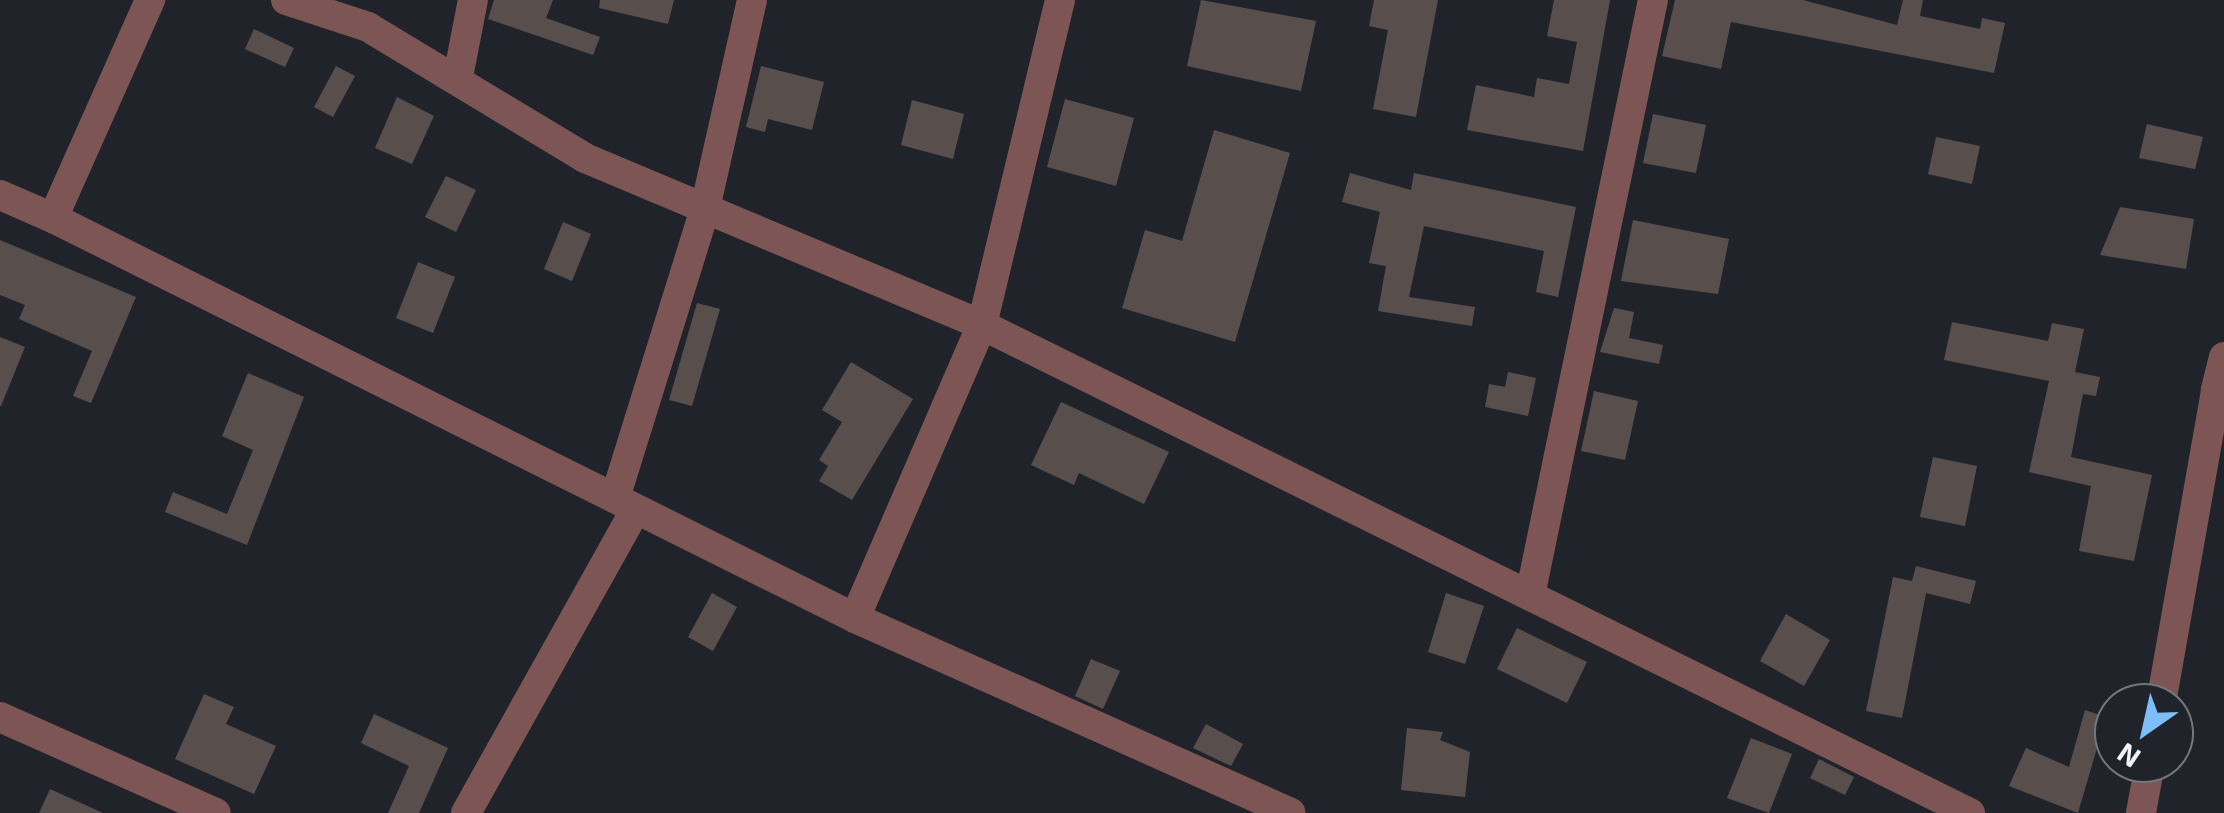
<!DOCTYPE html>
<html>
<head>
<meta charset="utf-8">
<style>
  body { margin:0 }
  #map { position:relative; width:2224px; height:813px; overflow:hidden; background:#20242a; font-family:"Exo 2",sans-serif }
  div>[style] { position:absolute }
  .building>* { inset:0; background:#584f4d }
  .street>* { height:30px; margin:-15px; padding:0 15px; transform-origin:15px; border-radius:15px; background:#7d5554 }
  span { translate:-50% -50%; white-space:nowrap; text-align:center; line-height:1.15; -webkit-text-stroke:8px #20242a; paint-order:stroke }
  .north { position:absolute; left:2094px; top:683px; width:100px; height:100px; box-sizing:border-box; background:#20242a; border:2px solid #74777c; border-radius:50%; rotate:214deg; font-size:28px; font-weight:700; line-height:40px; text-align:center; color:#f1f4f8 }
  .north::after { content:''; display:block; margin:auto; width:35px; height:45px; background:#7dbef9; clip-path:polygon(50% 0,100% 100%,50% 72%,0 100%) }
</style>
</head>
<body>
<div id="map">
  <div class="building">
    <div style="clip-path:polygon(494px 0,553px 0,546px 18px,600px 37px,593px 55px,488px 19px)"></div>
    <div style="clip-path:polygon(600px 0,674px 0,668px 24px,599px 8px)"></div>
    <div style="clip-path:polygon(1201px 0,1316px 21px,1301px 91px,1187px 66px)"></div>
    <div style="clip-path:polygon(1374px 0,1438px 0,1416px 117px,1373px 109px,1388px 30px,1369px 26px)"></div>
    <div style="clip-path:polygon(1554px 0,1610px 0,1583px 151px,1467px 130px,1476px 85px,1534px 97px,1537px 78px,1569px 84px,1577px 42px,1547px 36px)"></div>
    <div style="clip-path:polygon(1675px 0,1803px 0,1897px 25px,1903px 0,1923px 0,1920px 16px,1980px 29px,1982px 18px,2005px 23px,1994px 73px,1731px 22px,1721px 69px,1662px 56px)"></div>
    <div style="clip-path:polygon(254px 29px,294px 48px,285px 67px,245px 49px)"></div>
    <div style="clip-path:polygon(336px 66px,355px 76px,333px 117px,314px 107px)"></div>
    <div style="clip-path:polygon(761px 66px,824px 82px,812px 130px,768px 119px,765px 132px,746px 127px)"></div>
    <div style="clip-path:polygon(397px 97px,434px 116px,412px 164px,375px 148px)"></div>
    <div style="clip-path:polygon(1065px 99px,1134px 118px,1116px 186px,1047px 167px)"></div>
    <div style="clip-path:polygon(912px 100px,964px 114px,953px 159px,901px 145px)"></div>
    <div style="clip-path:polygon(1653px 114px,1706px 125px,1696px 173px,1643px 163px)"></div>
    <div style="clip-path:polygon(2147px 124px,2203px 137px,2195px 169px,2139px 158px)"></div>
    <div style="clip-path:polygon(1214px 130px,1290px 153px,1235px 342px,1122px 308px,1145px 230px,1182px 241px)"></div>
    <div style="clip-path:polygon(1936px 137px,1980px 146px,1972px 184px,1928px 174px)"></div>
    <div style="clip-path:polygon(1350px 173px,1411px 190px,1414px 173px,1576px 207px,1558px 297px,1536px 292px,1544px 251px,1424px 226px,1409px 297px,1475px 307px,1472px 326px,1378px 311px,1386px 266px,1369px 263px,1380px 212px,1342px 202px)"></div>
    <div style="clip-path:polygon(446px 176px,476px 190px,456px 232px,425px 217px)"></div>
    <div style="clip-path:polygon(2120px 207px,2194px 219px,2186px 269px,2100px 255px)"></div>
    <div style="clip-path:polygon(1633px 220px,1729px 239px,1718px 294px,1621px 281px)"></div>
    <div style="clip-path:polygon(563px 222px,591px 234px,572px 281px,544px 269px)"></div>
    <div style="clip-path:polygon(0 240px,136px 297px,91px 403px,73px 396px,92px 351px,19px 319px,25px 305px,0 295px)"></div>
    <div style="clip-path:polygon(418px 262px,455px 277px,433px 333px,396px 318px)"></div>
    <div style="clip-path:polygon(697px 303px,720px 309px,692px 406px,669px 400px)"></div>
    <div style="clip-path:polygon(1614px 308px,1634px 312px,1629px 338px,1663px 345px,1659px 364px,1600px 352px)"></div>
    <div style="clip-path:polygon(1952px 322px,2048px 341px,2052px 323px,2084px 329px,2075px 372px,2100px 377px,2096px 396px,2083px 394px,2071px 457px,2152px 475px,2134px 561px,2079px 551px,2091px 486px,2029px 472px,2049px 381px,1944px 360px)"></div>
    <div style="clip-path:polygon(0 337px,25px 347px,1px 406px,0 406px)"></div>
    <div style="clip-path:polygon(851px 362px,913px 399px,852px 500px,819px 481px,828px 466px,819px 460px,842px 422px,822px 410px)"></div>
    <div style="clip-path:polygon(1508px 372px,1536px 378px,1528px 416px,1485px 407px,1489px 384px,1505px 387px)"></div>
    <div style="clip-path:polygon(248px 373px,304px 397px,247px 545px,165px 512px,173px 492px,227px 514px,253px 450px,222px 436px)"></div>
    <div style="clip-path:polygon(1594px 391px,1638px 401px,1625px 460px,1581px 451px)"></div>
    <div style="clip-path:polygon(1061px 402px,1169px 452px,1144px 504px,1079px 473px,1074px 485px,1031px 465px)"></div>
    <div style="clip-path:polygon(1933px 457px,1977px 466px,1965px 526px,1920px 517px)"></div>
    <div style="clip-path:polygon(1916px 566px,1976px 581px,1970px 604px,1926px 593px,1902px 718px,1866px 711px,1893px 577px,1912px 581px)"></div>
    <div style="clip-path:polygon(712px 593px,737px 607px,713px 651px,688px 637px)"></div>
    <div style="clip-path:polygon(1446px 593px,1484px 606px,1465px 664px,1428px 652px)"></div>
    <div style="clip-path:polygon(1786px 614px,1830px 640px,1804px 686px,1760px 661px)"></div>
    <div style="clip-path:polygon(1517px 628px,1587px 662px,1567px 703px,1497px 669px)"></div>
    <div style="clip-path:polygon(1091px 659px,1120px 671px,1103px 709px,1075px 696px)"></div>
    <div style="clip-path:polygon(204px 694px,234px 707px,226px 724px,276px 746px,254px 794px,175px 759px)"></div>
    <div style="clip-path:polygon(2085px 710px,2106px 717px,2078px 813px,2009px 786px,2026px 748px,2069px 767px)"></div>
    <div style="clip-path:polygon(374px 714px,448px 748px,419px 813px,388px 813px,409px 766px,361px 743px)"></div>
    <div style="clip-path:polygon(1206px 724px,1243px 744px,1231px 766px,1193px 748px)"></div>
    <div style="clip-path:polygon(1407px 728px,1443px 732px,1440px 740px,1470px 752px,1465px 797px,1401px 790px)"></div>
    <div style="clip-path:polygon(1751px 738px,1792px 754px,1769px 813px,1727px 798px)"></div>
    <div style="clip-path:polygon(1819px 759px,1854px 777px,1845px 795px,1810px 778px)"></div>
    <div style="clip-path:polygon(50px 789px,103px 813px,39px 813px)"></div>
  </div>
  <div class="street">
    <div style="left:286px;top:0;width:86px;rotate:18.2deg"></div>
    <div style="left:368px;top:27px;width:253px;rotate:31.1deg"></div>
    <div style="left:585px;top:158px;width:431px;rotate:22.8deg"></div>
    <div style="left:982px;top:325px;width:1102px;rotate:26.29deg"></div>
    <div style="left:458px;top:77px;width:78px;rotate:-79deg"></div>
    <div style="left:0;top:195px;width:58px;rotate:23.5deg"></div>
    <div style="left:53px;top:218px;width:239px;rotate:-66deg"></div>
    <div style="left:53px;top:218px;width:896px;rotate:26.51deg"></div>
    <div style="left:855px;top:618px;width:477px;rotate:24.1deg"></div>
    <div style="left:2224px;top:357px;width:34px;rotate:104deg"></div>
    <div style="left:2216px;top:390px;width:8px;rotate:7deg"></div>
    <div style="left:615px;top:498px;width:299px;rotate:-72.7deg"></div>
    <div style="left:704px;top:213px;width:218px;rotate:-77.3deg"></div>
    <div style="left:1531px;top:591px;width:603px;rotate:-78.34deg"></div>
    <div style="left:855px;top:618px;width:319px;rotate:-66.6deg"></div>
    <div style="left:982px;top:325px;width:334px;rotate:-76.5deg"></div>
    <div style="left:2161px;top:703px;width:318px;rotate:-80deg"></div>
    <div style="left:0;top:717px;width:236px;rotate:24deg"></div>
    <div style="left:466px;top:813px;width:348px;rotate:-60.8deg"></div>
    <div style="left:2141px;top:813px;width:51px;rotate:-79.8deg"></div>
  </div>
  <div class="north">N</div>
</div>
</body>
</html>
